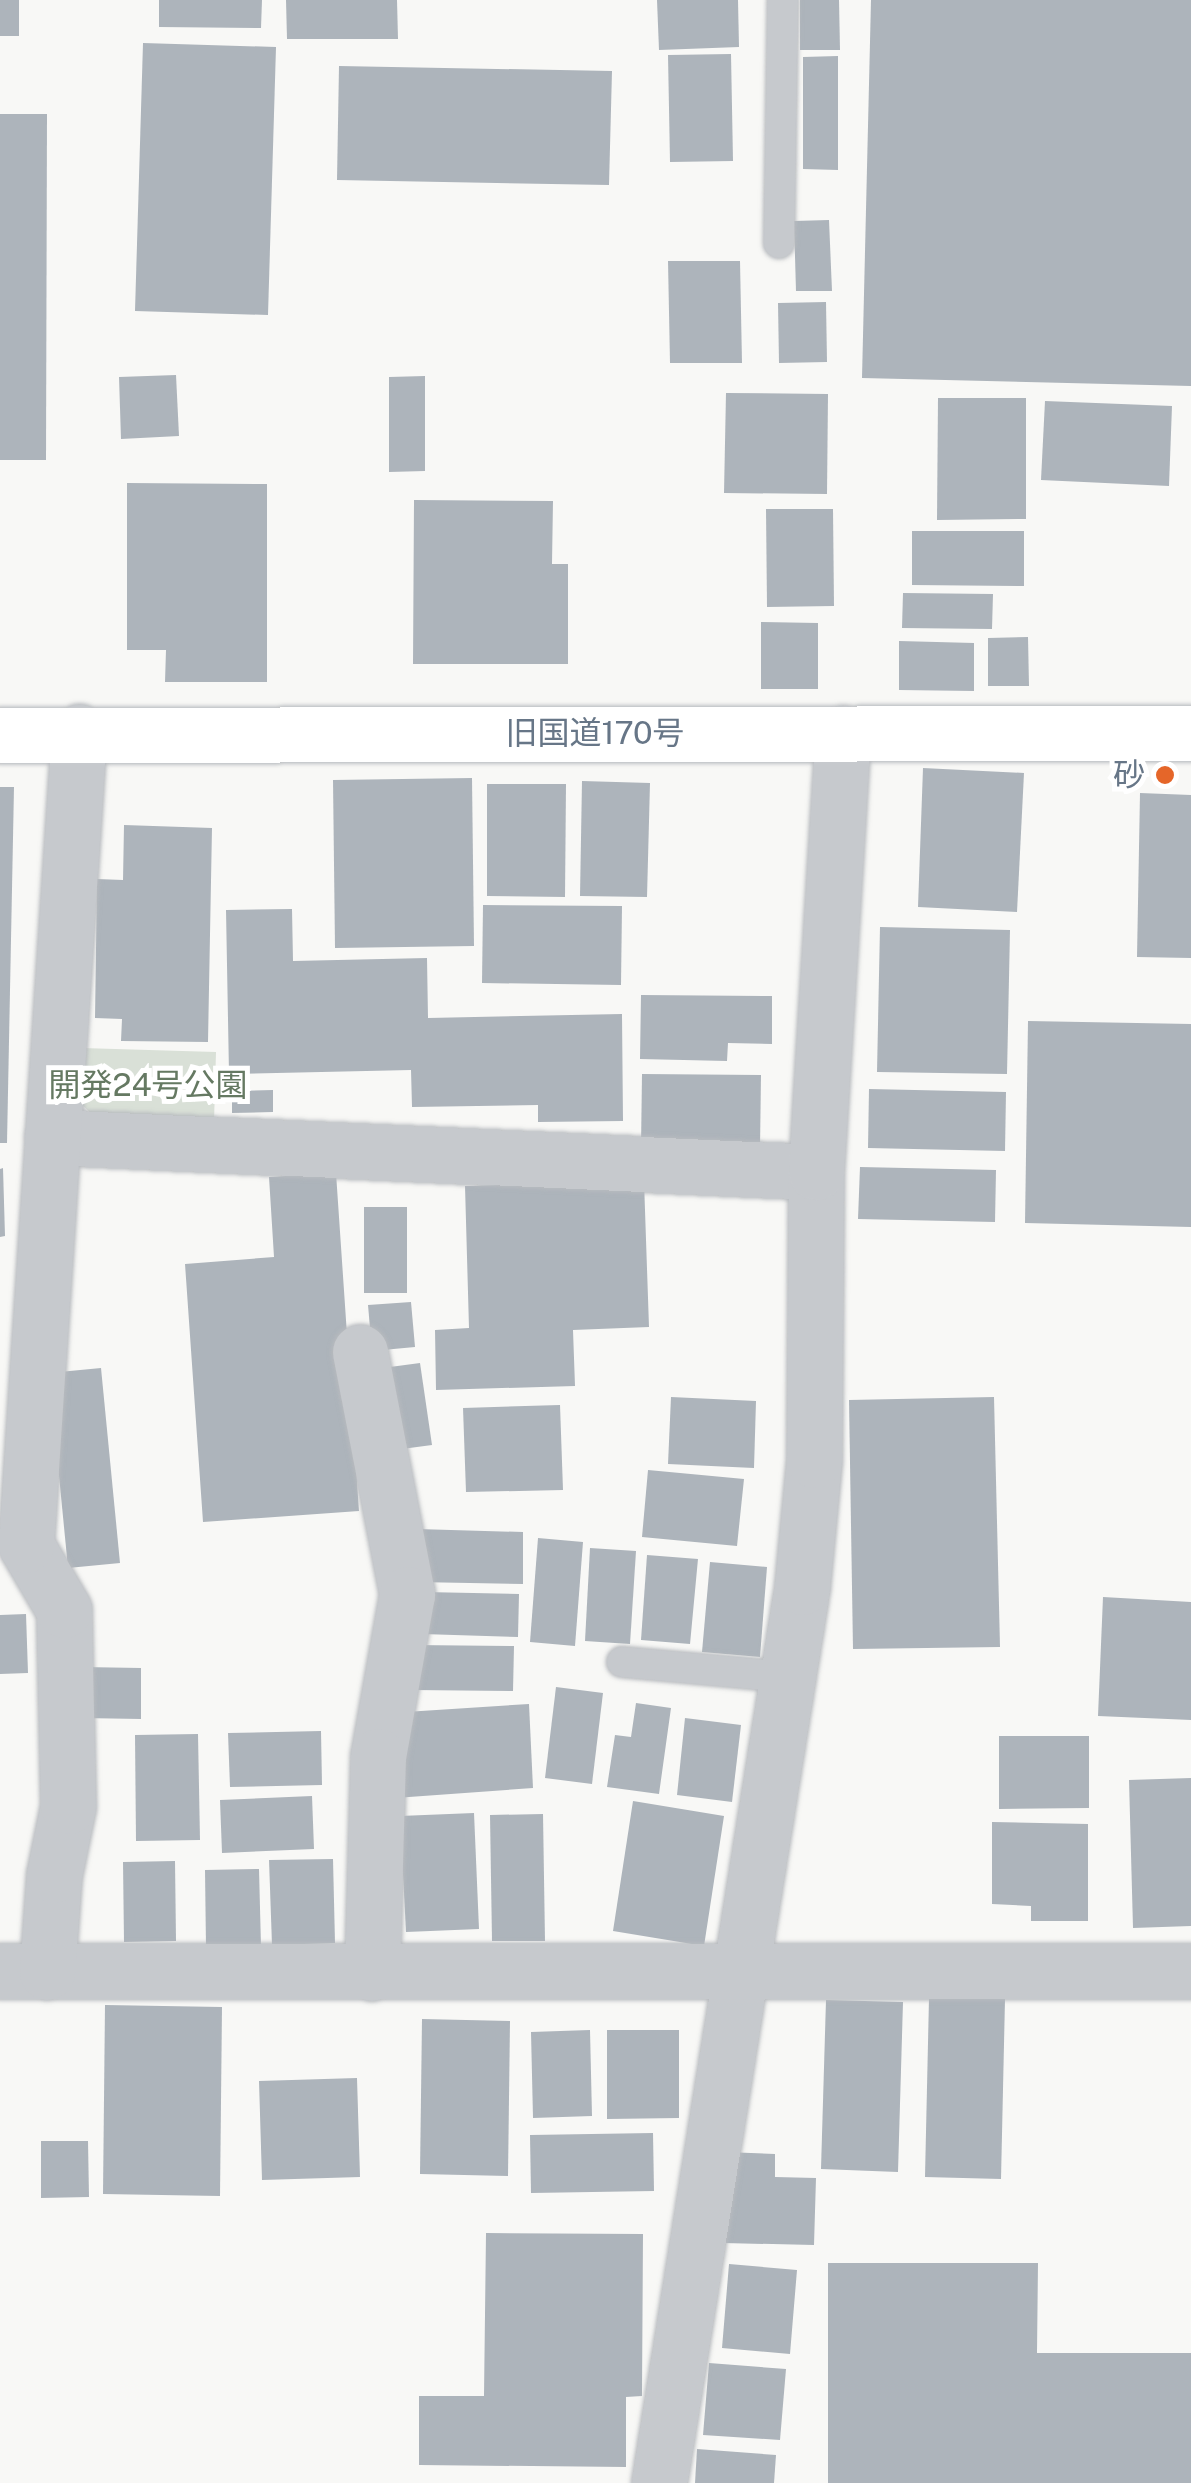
<!DOCTYPE html>
<html>
<head>
<meta charset="utf-8">
<style>
  body { margin:0 }
  #map { position:relative; width:1191px; height:2483px; overflow:hidden; background:#f8f8f6; font-family:"Public Sans","Noto Sans JP",sans-serif }
  div>[style] { position:absolute }
  .green>* { inset:0; background:#d9e0d7 }
  .building>* { inset:0; background:#adb4bb }
  .roads { filter:drop-shadow(0 0 2px #b7babe) drop-shadow(0 0 2px #b7babe) }
  .service>* { height:30px; margin:-15px; padding:0 15px; transform-origin:15px; border-radius:15px; background:#c6c9cd }
  .minor>* { height:55px; margin:-27.5px; padding:0 27.5px; transform-origin:27.5px; border-radius:27.5px; background:#c6c9cd }
  .trunk>* { height:55px; margin:-27.5px; padding:0 27.5px; transform-origin:27.5px; border-radius:27.5px; background:#fff }
  .dots>* { width:28px; height:28px; translate:-50% -50%; box-sizing:border-box; border:5px solid #fff; border-radius:50% }
  span { translate:-50% -50%; white-space:nowrap; text-align:center; line-height:1.15; -webkit-text-stroke:10px #fff; paint-order:stroke }
  .street-label { font-size:32px; color:#677687 }
  .poi-label { font-size:32px; color:#677687 }
  .right { translate:-100% -50%; text-align:right }
  .park-label { font-size:32px; color:#657962 }
</style>
</head>
<body>
<div id="map">
  <div class="green">
    <div style="clip-path:polygon(82px 1048px,216px 1052px,214px 1122px,97px 1119px,80px 1103px)"></div>
  </div>
  <div class="building">
    <div style="clip-path:polygon(0 0,19px 0,19px 36px,0 36px)"></div>
    <div style="clip-path:polygon(159px 0,262px 0,261px 28px,159px 27px)"></div>
    <div style="clip-path:polygon(286px 0,397px 0,398px 39px,287px 39px)"></div>
    <div style="clip-path:polygon(657px 0,738px 0,739px 47px,659px 50px)"></div>
    <div style="clip-path:polygon(800px 0,839px 0,840px 50px,800px 50px)"></div>
    <div style="clip-path:polygon(871px 0,1191px 0,1191px 386px,862px 378px)"></div>
    <div style="clip-path:polygon(143px 43px,276px 47px,268px 315px,135px 311px)"></div>
    <div style="clip-path:polygon(731px 54px,733px 161px,670px 162px,668px 55px)"></div>
    <div style="clip-path:polygon(838px 56px,838px 170px,803px 169px,803px 57px)"></div>
    <div style="clip-path:polygon(339px 66px,612px 71px,609px 185px,337px 180px)"></div>
    <div style="clip-path:polygon(0 114px,47px 114px,46px 460px,0 460px)"></div>
    <div style="clip-path:polygon(829px 220px,832px 291px,796px 291px,794px 221px)"></div>
    <div style="clip-path:polygon(668px 261px,740px 261px,742px 363px,670px 363px)"></div>
    <div style="clip-path:polygon(826px 302px,827px 362px,779px 363px,778px 303px)"></div>
    <div style="clip-path:polygon(176px 375px,179px 436px,121px 439px,119px 377px)"></div>
    <div style="clip-path:polygon(425px 376px,425px 471px,389px 472px,389px 377px)"></div>
    <div style="clip-path:polygon(726px 393px,828px 394px,827px 494px,724px 493px)"></div>
    <div style="clip-path:polygon(938px 398px,1026px 398px,1026px 519px,937px 520px)"></div>
    <div style="clip-path:polygon(1045px 401px,1172px 406px,1169px 486px,1041px 480px)"></div>
    <div style="clip-path:polygon(127px 483px,267px 484px,267px 682px,165px 682px,166px 650px,127px 650px)"></div>
    <div style="clip-path:polygon(414px 500px,553px 501px,552px 564px,568px 564px,568px 664px,413px 664px)"></div>
    <div style="clip-path:polygon(766px 509px,833px 509px,834px 606px,767px 607px)"></div>
    <div style="clip-path:polygon(912px 531px,1024px 531px,1024px 586px,912px 585px)"></div>
    <div style="clip-path:polygon(903px 593px,993px 594px,992px 629px,902px 628px)"></div>
    <div style="clip-path:polygon(761px 622px,818px 623px,818px 689px,761px 689px)"></div>
    <div style="clip-path:polygon(1028px 637px,1029px 686px,988px 686px,988px 638px)"></div>
    <div style="clip-path:polygon(899px 641px,974px 643px,974px 691px,899px 690px)"></div>
    <div style="clip-path:polygon(923px 768px,1024px 773px,1017px 912px,918px 907px)"></div>
    <div style="clip-path:polygon(472px 778px,474px 946px,335px 948px,333px 780px)"></div>
    <div style="clip-path:polygon(582px 781px,650px 783px,647px 897px,580px 896px)"></div>
    <div style="clip-path:polygon(487px 784px,566px 784px,565px 897px,487px 896px)"></div>
    <div style="clip-path:polygon(0 787px,14px 787px,7px 1143px,0 1143px)"></div>
    <div style="clip-path:polygon(1140px 793px,1191px 795px,1191px 958px,1137px 957px)"></div>
    <div style="clip-path:polygon(124px 825px,212px 828px,208px 1042px,121px 1041px,122px 1019px,95px 1018px,97px 879px,123px 880px)"></div>
    <div style="clip-path:polygon(483px 905px,622px 906px,621px 985px,482px 983px)"></div>
    <div style="clip-path:polygon(292px 909px,293px 961px,427px 958px,428px 1018px,622px 1014px,623px 1121px,538px 1122px,538px 1105px,412px 1107px,411px 1070px,229px 1074px,226px 910px)"></div>
    <div style="clip-path:polygon(880px 927px,1010px 930px,1007px 1074px,877px 1072px)"></div>
    <div style="clip-path:polygon(641px 995px,772px 996px,772px 1044px,728px 1043px,727px 1061px,640px 1059px)"></div>
    <div style="clip-path:polygon(1028px 1021px,1191px 1024px,1191px 1227px,1025px 1223px)"></div>
    <div style="clip-path:polygon(642px 1074px,761px 1075px,760px 1148px,641px 1147px)"></div>
    <div style="clip-path:polygon(869px 1089px,1006px 1092px,1005px 1151px,868px 1148px)"></div>
    <div style="clip-path:polygon(273px 1090px,273px 1112px,232px 1113px,232px 1091px)"></div>
    <div style="clip-path:polygon(860px 1167px,996px 1170px,995px 1222px,858px 1219px)"></div>
    <div style="clip-path:polygon(3px 1168px,5px 1236px,0 1237px,0 1169px)"></div>
    <div style="clip-path:polygon(336px 1173px,359px 1511px,203px 1522px,185px 1264px,274px 1257px,269px 1177px)"></div>
    <div style="clip-path:polygon(644px 1181px,649px 1327px,573px 1330px,575px 1386px,436px 1390px,435px 1330px,469px 1328px,465px 1186px)"></div>
    <div style="clip-path:polygon(364px 1207px,407px 1207px,407px 1293px,364px 1293px)"></div>
    <div style="clip-path:polygon(411px 1302px,415px 1347px,372px 1351px,368px 1305px)"></div>
    <div style="clip-path:polygon(420px 1363px,432px 1445px,387px 1451px,375px 1369px)"></div>
    <div style="clip-path:polygon(101px 1368px,120px 1563px,68px 1568px,49px 1373px)"></div>
    <div style="clip-path:polygon(671px 1397px,756px 1401px,754px 1468px,668px 1464px)"></div>
    <div style="clip-path:polygon(994px 1397px,1000px 1647px,853px 1649px,849px 1400px)"></div>
    <div style="clip-path:polygon(560px 1405px,563px 1490px,466px 1492px,463px 1408px)"></div>
    <div style="clip-path:polygon(648px 1470px,744px 1479px,737px 1546px,642px 1537px)"></div>
    <div style="clip-path:polygon(417px 1529px,523px 1532px,523px 1584px,416px 1582px)"></div>
    <div style="clip-path:polygon(538px 1538px,583px 1542px,575px 1646px,530px 1642px)"></div>
    <div style="clip-path:polygon(590px 1548px,636px 1551px,630px 1644px,585px 1641px)"></div>
    <div style="clip-path:polygon(647px 1555px,698px 1559px,690px 1644px,641px 1640px)"></div>
    <div style="clip-path:polygon(710px 1562px,767px 1567px,760px 1657px,702px 1652px)"></div>
    <div style="clip-path:polygon(424px 1592px,519px 1594px,518px 1637px,422px 1634px)"></div>
    <div style="clip-path:polygon(1103px 1597px,1191px 1602px,1191px 1720px,1098px 1716px)"></div>
    <div style="clip-path:polygon(26px 1614px,28px 1673px,0 1674px,0 1615px)"></div>
    <div style="clip-path:polygon(413px 1645px,514px 1646px,513px 1691px,413px 1690px)"></div>
    <div style="clip-path:polygon(82px 1667px,141px 1668px,141px 1719px,82px 1718px)"></div>
    <div style="clip-path:polygon(556px 1687px,603px 1693px,592px 1784px,545px 1778px)"></div>
    <div style="clip-path:polygon(636px 1703px,671px 1708px,659px 1794px,607px 1787px,615px 1735px,631px 1737px)"></div>
    <div style="clip-path:polygon(529px 1704px,533px 1788px,395px 1798px,390px 1713px)"></div>
    <div style="clip-path:polygon(685px 1718px,741px 1725px,732px 1802px,677px 1795px)"></div>
    <div style="clip-path:polygon(321px 1731px,322px 1785px,230px 1787px,228px 1733px)"></div>
    <div style="clip-path:polygon(198px 1734px,200px 1840px,136px 1841px,135px 1735px)"></div>
    <div style="clip-path:polygon(999px 1736px,1089px 1736px,1089px 1808px,999px 1809px)"></div>
    <div style="clip-path:polygon(1191px 1778px,1191px 1926px,1133px 1928px,1129px 1780px)"></div>
    <div style="clip-path:polygon(312px 1796px,314px 1849px,222px 1853px,220px 1800px)"></div>
    <div style="clip-path:polygon(633px 1801px,724px 1816px,704px 1946px,613px 1931px)"></div>
    <div style="clip-path:polygon(474px 1813px,479px 1929px,406px 1932px,400px 1816px)"></div>
    <div style="clip-path:polygon(543px 1814px,545px 1941px,492px 1941px,490px 1815px)"></div>
    <div style="clip-path:polygon(992px 1822px,1088px 1824px,1088px 1921px,1031px 1921px,1031px 1906px,992px 1904px)"></div>
    <div style="clip-path:polygon(333px 1859px,335px 1943px,272px 1945px,269px 1860px)"></div>
    <div style="clip-path:polygon(175px 1861px,176px 1941px,124px 1942px,123px 1862px)"></div>
    <div style="clip-path:polygon(259px 1869px,261px 1947px,206px 1948px,205px 1870px)"></div>
    <div style="clip-path:polygon(929px 1998px,1005px 1999px,1001px 2179px,925px 2177px)"></div>
    <div style="clip-path:polygon(826px 2000px,903px 2002px,898px 2172px,821px 2169px)"></div>
    <div style="clip-path:polygon(105px 2005px,222px 2007px,220px 2196px,103px 2194px)"></div>
    <div style="clip-path:polygon(422px 2019px,510px 2021px,508px 2176px,420px 2174px)"></div>
    <div style="clip-path:polygon(590px 2030px,592px 2116px,533px 2118px,531px 2032px)"></div>
    <div style="clip-path:polygon(607px 2030px,679px 2030px,679px 2118px,607px 2119px)"></div>
    <div style="clip-path:polygon(357px 2078px,360px 2177px,262px 2180px,259px 2081px)"></div>
    <div style="clip-path:polygon(653px 2133px,654px 2191px,531px 2193px,530px 2135px)"></div>
    <div style="clip-path:polygon(41px 2141px,88px 2141px,89px 2197px,41px 2198px)"></div>
    <div style="clip-path:polygon(725px 2152px,775px 2154px,775px 2177px,816px 2178px,814px 2245px,723px 2243px)"></div>
    <div style="clip-path:polygon(486px 2233px,643px 2234px,642px 2396px,626px 2397px,626px 2467px,419px 2465px,419px 2396px,484px 2396px)"></div>
    <div style="clip-path:polygon(828px 2263px,1038px 2263px,1037px 2353px,1191px 2353px,1191px 2483px,828px 2483px)"></div>
    <div style="clip-path:polygon(729px 2264px,797px 2270px,790px 2354px,722px 2348px)"></div>
    <div style="clip-path:polygon(709px 2363px,786px 2369px,780px 2440px,703px 2435px)"></div>
    <div style="clip-path:polygon(697px 2449px,776px 2455px,774px 2483px,695px 2483px)"></div>
  </div>
  <div class="roads">
    <div class="service">
      <div style="left:779px;top:243px;width:243px;rotate:-89.1deg"></div>
      <div style="left:622px;top:1662px;width:167px;rotate:5.2deg"></div>
    </div>
    <div class="minor">
      <div style="left:52px;top:1137px;width:765px;rotate:2.62deg"></div>
      <div style="left:360px;top:1352px;width:247px;rotate:79deg"></div>
      <div style="left:407px;top:1594px;width:165px;rotate:100.1deg"></div>
      <div style="left:378px;top:1756px;width:217px;rotate:91.6deg"></div>
      <div style="left:0;top:1971px;width:1191px"></div>
      <div style="left:47px;top:1972px;width:97px;rotate:-85.9deg"></div>
      <div style="left:54px;top:1875px;width:70px;rotate:-78.5deg"></div>
      <div style="left:68px;top:1806px;width:196px;rotate:-91.2deg"></div>
      <div style="left:64px;top:1610px;width:75px;rotate:-120.3deg"></div>
      <div style="left:26px;top:1545px;width:815px;rotate:-86.27deg"></div>
      <div style="left:659px;top:2483px;width:907px;rotate:-80.93deg"></div>
      <div style="left:802px;top:1587px;width:128px;rotate:-84.6deg"></div>
      <div style="left:814px;top:1460px;width:288px;rotate:-89.6deg"></div>
      <div style="left:816px;top:1172px;width:440px;rotate:-86.5deg"></div>
    </div>
    <div class="trunk">
      <div style="left:0;top:735px;width:1191px;rotate:-0.1deg"></div>
    </div>
  </div>
  <div class="dots">
    <div style="left:1165px;top:775px;background:#e56629"></div>
  </div>
  <div class="street-label">
    <span style="left:595px;top:733px">旧国道170号</span>
  </div>
  <div class="poi-label">
    <span class="right" style="left:1145px;top:775px">砂</span>
  </div>
  <div class="park-label">
    <span style="left:148px;top:1085px">開発24号公園</span>
  </div>
</div>
</body>
</html>
